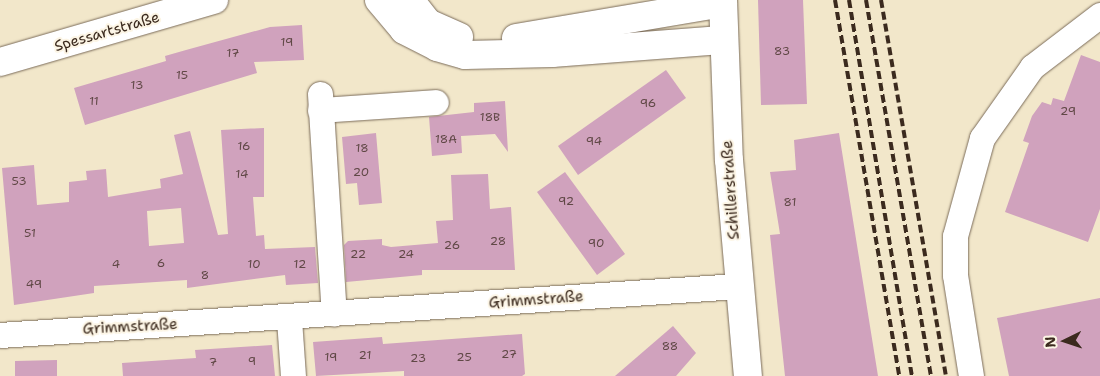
<!DOCTYPE html>
<html>
<head>
<meta charset="utf-8">
<style>
  body { margin:0 }
  #map { position:relative; width:1100px; height:376px; overflow:hidden; background:#f2e7ca; font-family:"Shantell Sans",sans-serif }
  div>[style] { position:absolute }
  .building>* { inset:0; background:#d0a2bd }
  .roads { filter:drop-shadow(0 0 1px #7b6c5a) drop-shadow(0 0 1px #7b6c5a) }
  .street>* { height:25px; margin:-12.5px; padding:0 12.5px; transform-origin:12.5px; border-radius:12.5px; background:#fff }
  .secondary>* { height:28px; margin:-14px; padding:0 14px; transform-origin:14px; border-radius:14px; background:#fff }
  .primary>* { height:28px; margin:-14px; padding:0 14px; transform-origin:14px; border-radius:14px; background:#fff }
  .rail>* { height:4px; margin-top:-2px; transform-origin:0; background:repeating-linear-gradient(90deg,#3b2a1e 0 8px,transparent 0 12px) }
  span { translate:-50% -50%; white-space:nowrap; text-align:center; line-height:1.15; -webkit-text-stroke:4px #fcf5e5; paint-order:stroke }
  .number-label { font-size:12px; color:#604846 }
  .number-label span { -webkit-text-stroke-width:0 }
  .street-label { font-size:15px; color:#3b2a1e }
  .north { position:absolute; left:1040px; top:316px; width:50px; height:50px; -webkit-text-stroke:4px #fcf5e5; paint-order:stroke; rotate:266deg; font-size:14px; font-weight:700; line-height:20px; text-align:center; color:#3b2a1e }
  .north::after { content:''; display:block; margin:auto; width:18px; height:22px; background:#3b2a1e; clip-path:polygon(50% 0,100% 100%,50% 72%,0 100%) }
</style>
</head>
<body>
<div id="map">
  <div class="building">
    <div style="clip-path:polygon(758px 0,803px 0,807px 104px,761px 105px)"></div>
    <div style="clip-path:polygon(302px 25px,304px 60px,254px 62px,257px 73px,85px 125px,74px 88px,166px 61px,165px 56px,186px 50px,270px 27px)"></div>
    <div style="clip-path:polygon(1081px 55px,1100px 62px,1100px 209px,1088px 242px,1005px 212px,1029px 143px,1023px 141px,1032px 116px,1042px 102px,1051px 105px,1053px 98px,1064px 101px)"></div>
    <div style="clip-path:polygon(666px 70px,686px 98px,578px 175px,558px 146px)"></div>
    <div style="clip-path:polygon(505px 101px,508px 152px,495px 134px,461px 136px,462px 153px,432px 156px,429px 117px,474px 112px,474px 103px)"></div>
    <div style="clip-path:polygon(evenodd,264px 128px,264px 197px,253px 197px,256px 236px,264px 235px,265px 249px,315px 247px,318px 283px,286px 285px,285px 275px,187px 288px,187px 280px,94px 286px,94px 293px,14px 305px,2px 168px,34px 165px,37px 205px,69px 202px,69px 182px,87px 180px,86px 171px,106px 169px,108px 197px,161px 188px,160px 179px,183px 174px,174px 135px,190px 131px,218px 235px,228px 234px,221px 130px,264px 128px,181px 208px,184px 243px,149px 246px,147px 211px,181px 208px)"></div>
    <div style="clip-path:polygon(376px 133px,382px 203px,359px 205px,357px 183px,346px 184px,342px 137px)"></div>
    <div style="clip-path:polygon(839px 133px,878px 376px,785px 376px,770px 235px,780px 234px,770px 172px,796px 170px,794px 140px)"></div>
    <div style="clip-path:polygon(565px 172px,625px 254px,597px 275px,537px 192px)"></div>
    <div style="clip-path:polygon(488px 174px,490px 209px,511px 207px,515px 270px,422px 270px,422px 275px,346px 282px,344px 245px,348px 241px,382px 239px,382px 245px,391px 247px,438px 243px,436px 221px,453px 220px,451px 175px)"></div>
    <div style="clip-path:polygon(1100px 298px,1100px 376px,1009px 376px,997px 318px)"></div>
    <div style="clip-path:polygon(673px 326px,696px 353px,676px 376px,615px 376px)"></div>
    <div style="clip-path:polygon(522px 334px,525px 374px,522px 376px,404px 376px,404px 371px,316px 376px,313px 342px,382px 337px,383px 344px)"></div>
    <div style="clip-path:polygon(272px 345px,275px 376px,123px 376px,122px 363px,196px 358px,195px 350px)"></div>
    <div style="clip-path:polygon(57px 360px,57px 376px,15px 376px,15px 361px)"></div>
  </div>
  <div class="roads">
    <div class="street">
      <div style="left:320px;top:94px;width:220px;rotate:86.4deg"></div>
      <div style="left:320px;top:110px;width:116px;rotate:-3.9deg"></div>
      <div style="left:289px;top:319px;width:57px;rotate:86deg"></div>
      <div style="left:0;top:335px;width:740px;rotate:-3.8deg"></div>
      <div style="left:971px;top:376px;width:102px;rotate:-99deg"></div>
      <div style="left:955px;top:275px;width:39px;rotate:-90deg"></div>
      <div style="left:955px;top:236px;width:102px;rotate:-74.6deg"></div>
      <div style="left:982px;top:138px;width:87px;rotate:-54.8deg"></div>
      <div style="left:1032px;top:67px;width:86px;rotate:-37.4deg"></div>
    </div>
    <div class="secondary">
      <div style="left:379px;top:0;width:39px;rotate:50deg"></div>
      <div style="left:404px;top:30px;width:37px;rotate:27deg"></div>
      <div style="left:437px;top:47px;width:29px;rotate:16deg"></div>
      <div style="left:465px;top:55px;width:87px;rotate:-1.3deg"></div>
      <div style="left:552px;top:53px;width:170px;rotate:-4.4deg"></div>
      <div style="left:410px;top:0;width:29px;rotate:52deg"></div>
      <div style="left:428px;top:23px;width:34px;rotate:24deg"></div>
      <div style="left:516px;top:38px;width:210px;rotate:-9.6deg"></div>
      <div style="left:0;top:62px;width:223px;rotate:-16.2deg"></div>
    </div>
    <div class="primary">
      <div style="left:723px;top:0;width:160px;rotate:87.9deg"></div>
      <div style="left:729px;top:160px;width:217px;rotate:85deg"></div>
    </div>
  </div>
  <div class="rail">
    <div style="left:835px;top:0;width:381px;rotate:80.3deg"></div>
    <div style="left:849px;top:0;width:381px;rotate:80.5deg"></div>
    <div style="left:866px;top:0;width:382px;rotate:80.2deg"></div>
    <div style="left:881px;top:0;width:382px;rotate:80.2deg"></div>
  </div>
  <div class="number-label">
    <span style="left:287px;top:43px">19</span>
    <span style="left:782px;top:52px">83</span>
    <span style="left:233px;top:54px">17</span>
    <span style="left:182px;top:76px">15</span>
    <span style="left:137px;top:86px">13</span>
    <span style="left:94px;top:102px">11</span>
    <span style="left:648px;top:104px">96</span>
    <span style="left:1068px;top:112px">29</span>
    <span style="left:490px;top:118px">18B</span>
    <span style="left:446px;top:140px">18A</span>
    <span style="left:594px;top:142px">94</span>
    <span style="left:244px;top:147px">16</span>
    <span style="left:362px;top:149px">18</span>
    <span style="left:361px;top:173px">20</span>
    <span style="left:242px;top:175px">14</span>
    <span style="left:19px;top:182px">53</span>
    <span style="left:566px;top:202px">92</span>
    <span style="left:790px;top:203px">81</span>
    <span style="left:30px;top:234px">51</span>
    <span style="left:498px;top:242px">28</span>
    <span style="left:596px;top:244px">90</span>
    <span style="left:452px;top:246px">26</span>
    <span style="left:358px;top:255px">22</span>
    <span style="left:406px;top:255px">24</span>
    <span style="left:161px;top:264px">6</span>
    <span style="left:116px;top:265px">4</span>
    <span style="left:254px;top:265px">10</span>
    <span style="left:300px;top:265px">12</span>
    <span style="left:205px;top:276px">8</span>
    <span style="left:34px;top:285px">49</span>
    <span style="left:670px;top:347px">88</span>
    <span style="left:509px;top:355px">27</span>
    <span style="left:365px;top:356px">21</span>
    <span style="left:331px;top:358px">19</span>
    <span style="left:464px;top:358px">25</span>
    <span style="left:418px;top:359px">23</span>
    <span style="left:252px;top:362px">9</span>
    <span style="left:213px;top:363px">7</span>
  </div>
  <div class="street-label">
    <span style="left:107px;top:32px;rotate:-16deg">Spessartstraße</span>
    <span style="left:731px;top:190px;rotate:-94deg">Schillerstraße</span>
    <span style="left:536px;top:300px;rotate:-4deg">Grimmstraße</span>
    <span style="left:130px;top:327px;rotate:-3deg">Grimmstraße</span>
  </div>
  <div class="north">N</div>
</div>
</body>
</html>
